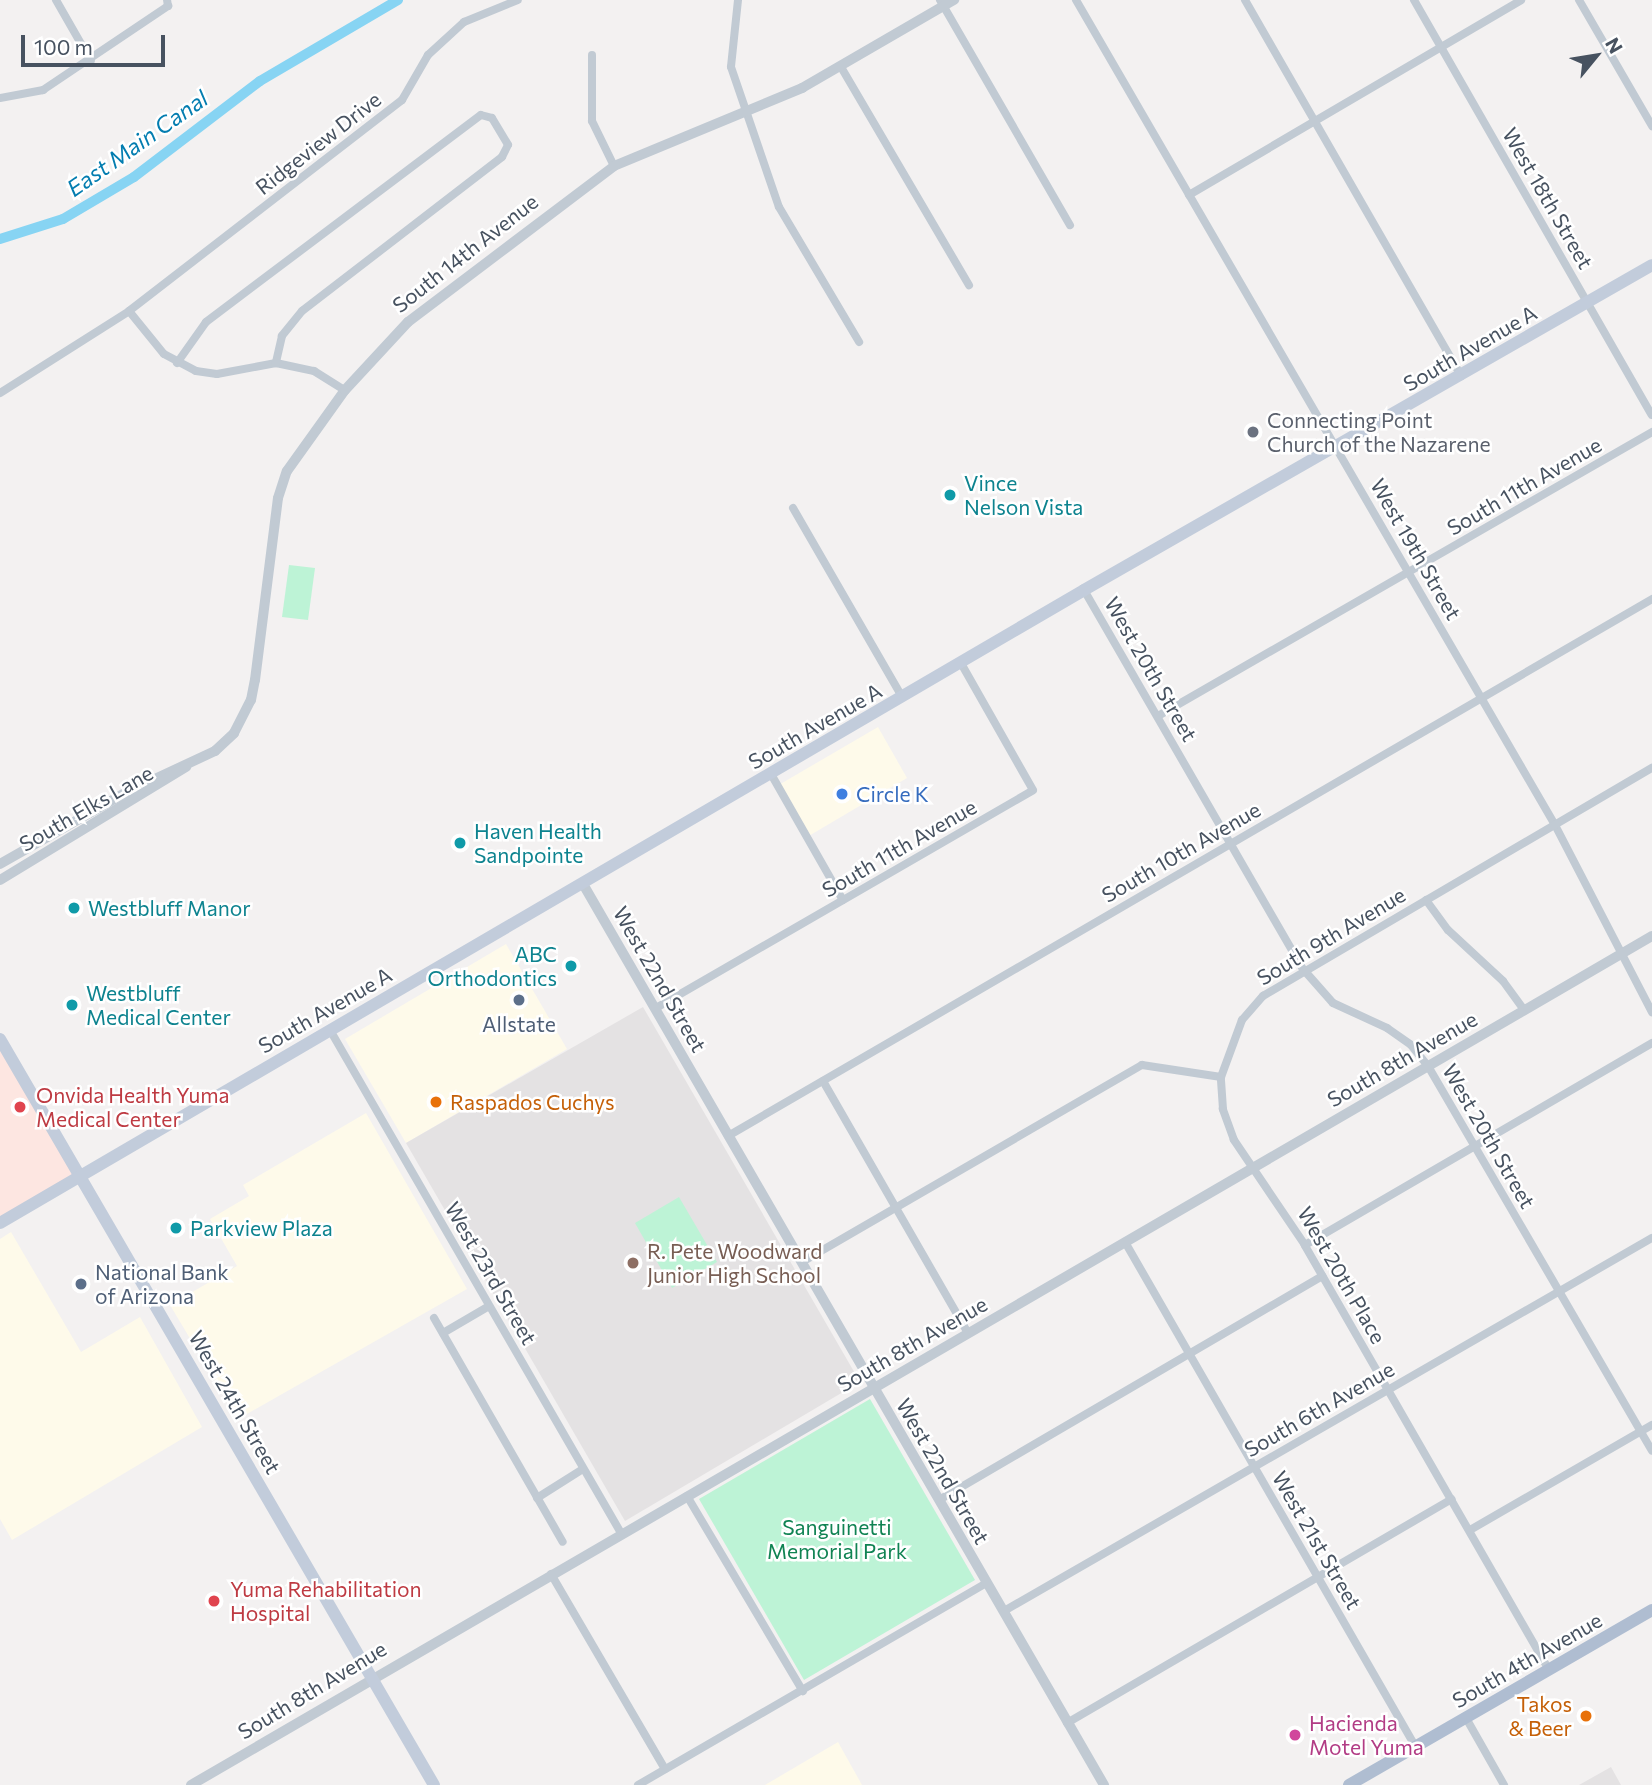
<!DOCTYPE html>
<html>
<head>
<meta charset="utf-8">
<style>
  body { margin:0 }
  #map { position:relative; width:1652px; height:1785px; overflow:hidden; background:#f3f1f1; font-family:Commissioner,sans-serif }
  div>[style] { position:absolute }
  .commercial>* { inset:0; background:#fefaea }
  .education>* { inset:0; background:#e4e2e3 }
  .medical>* { inset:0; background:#fde6e1 }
  .green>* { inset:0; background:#bdf3d6 }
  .canal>* { height:10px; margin:-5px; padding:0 5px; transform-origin:5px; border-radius:5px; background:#87d4f3 }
  .minor>* { height:8px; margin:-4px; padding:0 4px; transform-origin:4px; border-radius:4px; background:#c1cad3 }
  .tertiary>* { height:10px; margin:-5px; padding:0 5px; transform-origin:5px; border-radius:5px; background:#c1cad3 }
  .secondary>* { height:12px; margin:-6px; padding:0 6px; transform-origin:6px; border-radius:6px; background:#c2ccdb }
  .primary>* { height:12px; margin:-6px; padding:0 6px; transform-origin:6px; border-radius:6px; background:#afbdd1 }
  .dots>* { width:19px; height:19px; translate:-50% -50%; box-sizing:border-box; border:4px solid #fff; border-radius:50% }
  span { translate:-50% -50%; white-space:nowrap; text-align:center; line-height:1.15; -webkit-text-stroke:5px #fff; paint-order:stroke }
  .street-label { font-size:21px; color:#475260 }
  .worship-label { font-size:21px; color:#5b616d }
  .left { translate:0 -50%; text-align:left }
  .culture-label { font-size:21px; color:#0d838f }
  .right { translate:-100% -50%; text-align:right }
  .shop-label { font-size:21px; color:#366cbe }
  .service-label { font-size:21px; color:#4e5e75 }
  .health-label { font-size:21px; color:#be3a42 }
  .food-label { font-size:21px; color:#c56008 }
  .education-label { font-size:21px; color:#785e54 }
  .park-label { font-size:21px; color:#108353 }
  .hotel-label { font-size:21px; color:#b23c85 }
  .water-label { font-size:23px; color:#037db0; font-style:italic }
  .north { position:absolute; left:1561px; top:21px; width:70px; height:70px; -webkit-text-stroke:5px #fff; paint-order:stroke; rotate:60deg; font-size:19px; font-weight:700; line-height:28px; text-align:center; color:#475260 }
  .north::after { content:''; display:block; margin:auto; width:24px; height:32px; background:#475260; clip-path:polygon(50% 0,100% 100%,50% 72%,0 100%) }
  .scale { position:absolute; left:21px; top:35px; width:144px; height:32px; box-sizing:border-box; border:4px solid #475260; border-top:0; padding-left:9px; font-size:21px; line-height:24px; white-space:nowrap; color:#475260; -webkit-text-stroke:5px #fff; paint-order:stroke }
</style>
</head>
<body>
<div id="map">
  <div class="commercial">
    <div style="clip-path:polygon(878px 727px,907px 778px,807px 837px,777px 786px)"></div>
    <div style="clip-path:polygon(506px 944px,567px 1049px,406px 1143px,345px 1039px)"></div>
    <div style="clip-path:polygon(366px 1113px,467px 1289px,238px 1419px,170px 1305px,237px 1266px,210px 1219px,249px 1196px,243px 1185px)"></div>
    <div style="clip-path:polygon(11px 1232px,81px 1352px,140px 1317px,202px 1427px,12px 1540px,0 1519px,0 1239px)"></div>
    <div style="clip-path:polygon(838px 1742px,862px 1785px,765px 1785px)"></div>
  </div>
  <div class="education">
    <div style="clip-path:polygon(643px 1007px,860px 1382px,625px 1521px,406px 1143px)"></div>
    <div style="clip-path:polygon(1611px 1767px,1621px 1785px,1579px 1785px)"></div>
  </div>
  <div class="medical">
    <div style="clip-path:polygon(0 1040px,79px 1175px,0 1223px)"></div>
  </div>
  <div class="green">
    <div style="clip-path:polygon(289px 565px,315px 568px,308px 620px,282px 617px)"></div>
    <div style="clip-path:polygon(679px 1197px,717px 1262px,672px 1288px,635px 1223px)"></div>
    <div style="clip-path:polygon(870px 1399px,975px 1580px,804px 1680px,699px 1499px)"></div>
  </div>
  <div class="canal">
    <div style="left:0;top:239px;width:66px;rotate:-17.6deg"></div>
    <div style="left:63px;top:219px;width:82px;rotate:-30.6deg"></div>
    <div style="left:134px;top:177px;width:158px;rotate:-37.3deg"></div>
    <div style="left:260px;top:81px;width:160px;rotate:-30.4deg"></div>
  </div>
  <div class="minor">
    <div style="left:56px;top:0;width:70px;rotate:60.2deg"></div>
    <div style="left:738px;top:0;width:67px;rotate:96deg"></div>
    <div style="left:731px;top:67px;width:148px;rotate:71.1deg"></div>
    <div style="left:779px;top:207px;width:157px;rotate:59.3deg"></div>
    <div style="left:940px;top:0;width:260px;rotate:60deg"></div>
    <div style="left:1076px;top:0;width:954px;rotate:59.86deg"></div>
    <div style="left:1555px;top:825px;width:211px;rotate:62.6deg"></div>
    <div style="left:1245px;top:0;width:434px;rotate:60.1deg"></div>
    <div style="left:1414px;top:0;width:478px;rotate:60.2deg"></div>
    <div style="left:1579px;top:0;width:146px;rotate:59.9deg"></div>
    <div style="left:592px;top:55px;width:66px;rotate:90deg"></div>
    <div style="left:592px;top:121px;width:50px;rotate:63.9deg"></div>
    <div style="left:841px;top:67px;width:253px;rotate:59.6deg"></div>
    <div style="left:0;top:98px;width:44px;rotate:-10.5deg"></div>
    <div style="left:43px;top:90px;width:151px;rotate:-33.9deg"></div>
    <div style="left:168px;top:6px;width:6px;rotate:-99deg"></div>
    <div style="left:1189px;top:195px;width:385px;rotate:-30.4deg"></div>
    <div style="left:129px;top:311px;width:55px;rotate:50.9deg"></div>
    <div style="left:164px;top:354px;width:36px;rotate:28deg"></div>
    <div style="left:196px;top:371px;width:21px;rotate:8deg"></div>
    <div style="left:217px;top:374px;width:60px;rotate:-10.6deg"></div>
    <div style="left:276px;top:363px;width:39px;rotate:12deg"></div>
    <div style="left:314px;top:371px;width:36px;rotate:32deg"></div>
    <div style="left:177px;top:363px;width:50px;rotate:-54.7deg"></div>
    <div style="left:206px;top:322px;width:344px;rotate:-37deg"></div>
    <div style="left:481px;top:115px;width:11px;rotate:15deg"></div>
    <div style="left:492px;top:118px;width:31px;rotate:59deg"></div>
    <div style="left:508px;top:145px;width:13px;rotate:117deg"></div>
    <div style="left:502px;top:157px;width:252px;rotate:142.4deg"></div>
    <div style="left:302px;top:311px;width:32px;rotate:129deg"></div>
    <div style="left:282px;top:336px;width:28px;rotate:103deg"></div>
    <div style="left:0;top:393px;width:153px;rotate:-32.4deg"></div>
    <div style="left:129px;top:311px;width:345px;rotate:-37.7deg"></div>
    <div style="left:402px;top:100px;width:52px;rotate:-60deg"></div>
    <div style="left:428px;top:55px;width:49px;rotate:-42.5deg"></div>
    <div style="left:464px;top:22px;width:58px;rotate:-22.2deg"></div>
    <div style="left:793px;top:508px;width:218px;rotate:60deg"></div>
    <div style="left:1084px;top:590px;width:438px;rotate:60deg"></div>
    <div style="left:1303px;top:969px;width:45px;rotate:48.6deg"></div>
    <div style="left:1333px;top:1003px;width:60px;rotate:24.8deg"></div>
    <div style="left:1387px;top:1028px;width:29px;rotate:35deg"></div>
    <div style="left:1411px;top:1045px;width:27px;rotate:51deg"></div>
    <div style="left:1428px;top:1066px;width:445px;rotate:59.8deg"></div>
    <div style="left:1158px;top:716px;width:570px;rotate:-29.89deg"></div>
    <div style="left:771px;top:774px;width:145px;rotate:60.3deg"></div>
    <div style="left:1426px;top:900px;width:37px;rotate:54deg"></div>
    <div style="left:1448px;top:930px;width:75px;rotate:42.8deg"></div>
    <div style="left:1503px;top:981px;width:36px;rotate:54deg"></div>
    <div style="left:656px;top:1008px;width:435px;rotate:-30deg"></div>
    <div style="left:1033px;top:790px;width:146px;rotate:-119.6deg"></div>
    <div style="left:330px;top:1030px;width:581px;rotate:59.95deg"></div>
    <div style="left:823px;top:1081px;width:291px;rotate:60.1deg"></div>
    <div style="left:728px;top:1136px;width:1069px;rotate:-30.16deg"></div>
    <div style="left:1125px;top:1242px;width:581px;rotate:60.08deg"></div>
    <div style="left:1305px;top:1245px;width:402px;rotate:-30.2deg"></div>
    <div style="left:802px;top:1262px;width:393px;rotate:-30.1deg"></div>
    <div style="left:1142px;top:1065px;width:80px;rotate:8.6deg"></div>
    <div style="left:434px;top:1318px;width:258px;rotate:60.1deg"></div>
    <div style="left:443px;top:1333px;width:53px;rotate:-30.4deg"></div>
    <div style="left:687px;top:1496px;width:227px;rotate:59.3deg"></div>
    <div style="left:537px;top:1498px;width:54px;rotate:-32.2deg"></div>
    <div style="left:939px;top:1500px;width:444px;rotate:-30.3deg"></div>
    <div style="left:1470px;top:1530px;width:210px;rotate:-30deg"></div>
    <div style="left:551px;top:1574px;width:226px;rotate:59.7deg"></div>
    <div style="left:1004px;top:1611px;width:748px;rotate:-29.93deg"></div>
    <div style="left:1549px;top:1670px;width:490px;rotate:-119.9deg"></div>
    <div style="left:1305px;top:1245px;width:127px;rotate:-124.1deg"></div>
    <div style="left:1234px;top:1140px;width:33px;rotate:-110deg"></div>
    <div style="left:1223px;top:1109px;width:32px;rotate:-94deg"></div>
    <div style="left:1221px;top:1077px;width:61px;rotate:-69.8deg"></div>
    <div style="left:1242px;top:1020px;width:32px;rotate:-49deg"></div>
    <div style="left:1263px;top:996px;width:451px;rotate:-30.4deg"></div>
    <div style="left:1466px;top:1718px;width:77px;rotate:60.4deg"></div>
    <div style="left:1067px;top:1723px;width:445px;rotate:-30.2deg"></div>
    <div style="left:638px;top:1785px;width:402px;rotate:-30.1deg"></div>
  </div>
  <div class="tertiary">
    <div style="left:0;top:864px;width:146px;rotate:-29.6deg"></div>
    <div style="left:127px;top:792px;width:97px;rotate:-25deg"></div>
    <div style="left:215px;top:751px;width:26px;rotate:-43deg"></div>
    <div style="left:234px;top:733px;width:37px;rotate:-63deg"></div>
    <div style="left:251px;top:700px;width:20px;rotate:-79deg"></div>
    <div style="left:255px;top:680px;width:183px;rotate:-82.8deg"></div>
    <div style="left:278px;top:498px;width:28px;rotate:-72deg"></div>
    <div style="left:287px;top:471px;width:100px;rotate:-54.4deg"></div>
    <div style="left:345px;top:390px;width:93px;rotate:-47.2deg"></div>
    <div style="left:408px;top:322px;width:258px;rotate:-37.1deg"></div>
    <div style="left:614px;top:166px;width:204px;rotate:-22.5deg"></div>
    <div style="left:802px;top:88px;width:176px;rotate:-30.1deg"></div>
    <div style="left:0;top:880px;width:218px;rotate:-31.3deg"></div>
    <div style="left:583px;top:884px;width:1041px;rotate:59.96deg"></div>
    <div style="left:191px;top:1785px;width:1690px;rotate:-30.16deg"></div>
  </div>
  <div class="secondary">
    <div style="left:0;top:1039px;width:863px;rotate:59.81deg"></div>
    <div style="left:0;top:1223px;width:1255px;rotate:-30.28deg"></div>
    <div style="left:1084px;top:590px;width:654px;rotate:-29.78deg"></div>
  </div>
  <div class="primary">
    <div style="left:1349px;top:1785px;width:350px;rotate:-30deg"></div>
  </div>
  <div class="dots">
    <div style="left:1253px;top:432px;background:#6b7280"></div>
    <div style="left:950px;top:495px;background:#0f9aa8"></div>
    <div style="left:842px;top:794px;background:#3f7fe0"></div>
    <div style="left:460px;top:843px;background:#0f9aa8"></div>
    <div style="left:74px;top:908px;background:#0f9aa8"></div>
    <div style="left:571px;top:966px;background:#0f9aa8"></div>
    <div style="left:519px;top:1000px;background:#5c6f8a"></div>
    <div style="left:72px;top:1005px;background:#0f9aa8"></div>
    <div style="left:436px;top:1102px;background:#e8710a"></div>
    <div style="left:20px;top:1107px;background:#e0444e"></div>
    <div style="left:176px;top:1228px;background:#0f9aa8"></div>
    <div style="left:633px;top:1263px;background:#8d6e63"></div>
    <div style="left:81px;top:1284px;background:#5c6f8a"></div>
    <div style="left:214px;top:1601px;background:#e0444e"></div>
    <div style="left:1586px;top:1716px;background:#e8710a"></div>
    <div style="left:1295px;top:1735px;background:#d1479c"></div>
  </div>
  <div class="street-label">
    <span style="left:318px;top:143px;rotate:-38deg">Ridgeview Drive</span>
    <span style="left:1548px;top:198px;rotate:60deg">West 18th Street</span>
    <span style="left:465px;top:253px;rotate:-38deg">South 14th Avenue</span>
    <span style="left:1470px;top:348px;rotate:-30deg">South Avenue A</span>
    <span style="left:1524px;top:486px;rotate:-30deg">South 11th Avenue</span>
    <span style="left:1416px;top:549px;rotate:60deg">West 19th Street</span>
    <span style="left:1151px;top:669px;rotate:60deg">West 20th Street</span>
    <span style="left:815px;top:726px;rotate:-30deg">South Avenue A</span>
    <span style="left:86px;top:808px;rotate:-30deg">South Elks Lane</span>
    <span style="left:899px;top:848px;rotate:-30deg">South 11th Avenue</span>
    <span style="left:1181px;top:852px;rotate:-30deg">South 10th Avenue</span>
    <span style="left:1331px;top:936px;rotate:-31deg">South 9th Avenue</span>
    <span style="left:660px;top:979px;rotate:60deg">West 22nd Street</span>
    <span style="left:325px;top:1010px;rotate:-30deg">South Avenue A</span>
    <span style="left:1402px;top:1059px;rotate:-30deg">South 8th Avenue</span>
    <span style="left:1489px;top:1136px;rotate:60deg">West 20th Street</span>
    <span style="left:491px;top:1273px;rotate:60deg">West 23rd Street</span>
    <span style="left:1342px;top:1275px;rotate:60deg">West 20th Place</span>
    <span style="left:912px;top:1344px;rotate:-30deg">South 8th Avenue</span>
    <span style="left:235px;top:1402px;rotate:60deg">West 24th Street</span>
    <span style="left:1319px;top:1409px;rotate:-30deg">South 6th Avenue</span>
    <span style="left:943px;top:1471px;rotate:60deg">West 22nd Street</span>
    <span style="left:1317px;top:1540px;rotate:60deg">West 21st Street</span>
    <span style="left:1527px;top:1660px;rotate:-30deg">South 4th Avenue</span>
    <span style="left:312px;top:1690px;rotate:-31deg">South 8th Avenue</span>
  </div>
  <div class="worship-label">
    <span class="left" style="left:1267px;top:432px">Connecting Point<br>Church of the Nazarene</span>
  </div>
  <div class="culture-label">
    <span class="left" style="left:964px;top:495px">Vince<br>Nelson Vista</span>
    <span class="left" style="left:474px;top:843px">Haven Health<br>Sandpointe</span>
    <span class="left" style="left:88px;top:908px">Westbluff Manor</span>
    <span class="right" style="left:557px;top:966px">ABC<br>Orthodontics</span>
    <span class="left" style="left:86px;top:1005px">Westbluff<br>Medical Center</span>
    <span class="left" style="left:190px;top:1228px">Parkview Plaza</span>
  </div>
  <div class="shop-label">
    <span class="left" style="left:856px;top:794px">Circle K</span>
  </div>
  <div class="service-label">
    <span style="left:519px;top:1024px">Allstate</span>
    <span class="left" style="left:95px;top:1284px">National Bank<br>of Arizona</span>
  </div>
  <div class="health-label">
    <span class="left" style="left:36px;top:1107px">Onvida Health Yuma<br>Medical Center</span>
    <span class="left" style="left:230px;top:1601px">Yuma Rehabilitation<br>Hospital</span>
  </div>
  <div class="food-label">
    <span class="left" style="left:450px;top:1102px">Raspados Cuchys</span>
    <span class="right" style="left:1572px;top:1716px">Takos<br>&amp; Beer</span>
  </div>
  <div class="education-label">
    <span class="left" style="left:647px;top:1263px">R. Pete Woodward<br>Junior High School</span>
  </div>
  <div class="park-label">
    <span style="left:837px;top:1539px">Sanguinetti<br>Memorial Park</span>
  </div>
  <div class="hotel-label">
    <span class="left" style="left:1309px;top:1735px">Hacienda<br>Motel Yuma</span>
  </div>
  <div class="water-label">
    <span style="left:137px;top:143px;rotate:-35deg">East Main Canal</span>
  </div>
  <div class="north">N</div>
  <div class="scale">100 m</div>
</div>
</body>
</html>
